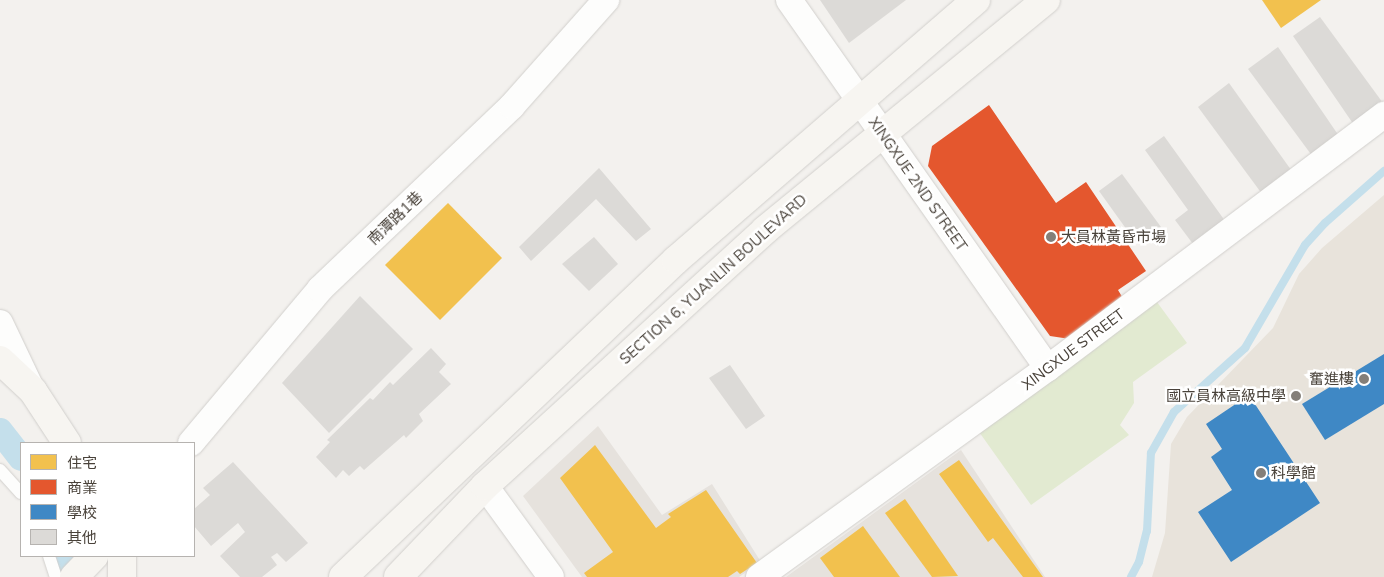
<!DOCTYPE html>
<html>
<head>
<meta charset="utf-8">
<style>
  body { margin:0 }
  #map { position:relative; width:1384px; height:577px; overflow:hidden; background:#f3f1ee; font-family:Mulish,"Noto Sans TC",sans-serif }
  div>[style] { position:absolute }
  .residential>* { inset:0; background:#e6e2dd }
  .education>* { inset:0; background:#e8e3db }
  .green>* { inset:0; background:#e2ead1 }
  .homes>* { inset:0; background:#f2c14e }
  .shops>* { inset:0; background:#e4572e }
  .schools>* { inset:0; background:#3f88c5 }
  .stream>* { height:8px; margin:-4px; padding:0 4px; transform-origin:4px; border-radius:4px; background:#c4dfeb }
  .canal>* { height:26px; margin:-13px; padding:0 13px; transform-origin:13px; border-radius:13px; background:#c4dfeb }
  .building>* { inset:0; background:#dcdad7 }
  .roads { filter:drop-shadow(0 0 1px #d1cfcc) drop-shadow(0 0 1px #d1cfcc) }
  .lane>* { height:12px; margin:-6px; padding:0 6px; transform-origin:6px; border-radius:6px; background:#fdfdfc }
  .street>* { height:26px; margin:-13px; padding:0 13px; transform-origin:13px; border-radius:13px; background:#fdfdfc }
  .secondary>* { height:28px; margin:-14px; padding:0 14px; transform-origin:14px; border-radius:14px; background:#f7f5f1 }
  .dots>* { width:14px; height:14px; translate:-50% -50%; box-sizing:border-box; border:2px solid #fff; border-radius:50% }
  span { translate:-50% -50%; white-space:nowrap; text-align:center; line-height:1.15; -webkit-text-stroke:5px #fff; paint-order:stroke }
  .street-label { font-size:15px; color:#49423a }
  .poi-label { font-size:15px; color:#49423a }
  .left { translate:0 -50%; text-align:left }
  .right { translate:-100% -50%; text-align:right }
  .legend { position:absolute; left:20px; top:442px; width:175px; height:115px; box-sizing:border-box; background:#fff; border:1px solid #b6b3b0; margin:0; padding:6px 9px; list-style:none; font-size:15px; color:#49423a }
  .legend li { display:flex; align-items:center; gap:10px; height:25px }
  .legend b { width:25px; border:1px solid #b6b3b0 }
</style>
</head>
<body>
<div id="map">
  <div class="residential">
    <div style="clip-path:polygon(598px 426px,662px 515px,712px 484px,761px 562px,739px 577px,582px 577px,523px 496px)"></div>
    <div style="clip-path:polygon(961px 450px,1045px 577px,786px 577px)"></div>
  </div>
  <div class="education">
    <div style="clip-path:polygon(1384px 195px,1384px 577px,1152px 577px,1165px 533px,1171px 444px,1187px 417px,1273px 328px,1299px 274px,1322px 248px)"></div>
  </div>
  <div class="green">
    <div style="clip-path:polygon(1157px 302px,1187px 343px,1133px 382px,1134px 403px,1120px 425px,1129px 435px,1031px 505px,977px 429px)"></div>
  </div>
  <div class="homes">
    <div style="clip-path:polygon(1262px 0,1321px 0,1281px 28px)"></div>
    <div style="clip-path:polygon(448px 203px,502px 258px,440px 320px,385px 265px)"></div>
    <div style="clip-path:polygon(595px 445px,656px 528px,671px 517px,668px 514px,706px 490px,757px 563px,740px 574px,737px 571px,728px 577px,587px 577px,584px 573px,613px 552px,560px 478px)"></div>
    <div style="clip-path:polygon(959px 460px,1043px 577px,1023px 577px,993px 538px,988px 542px,939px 474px)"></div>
    <div style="clip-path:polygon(905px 499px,958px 576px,932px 577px,885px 513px)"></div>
    <div style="clip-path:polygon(863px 526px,900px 577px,834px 577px,820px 558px)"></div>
  </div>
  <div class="shops">
    <div style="clip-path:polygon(989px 105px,1056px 203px,1086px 182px,1146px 271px,1118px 290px,1124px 300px,1070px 339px,1050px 336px,928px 166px,932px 146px)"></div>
  </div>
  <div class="schools">
    <div style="clip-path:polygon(1384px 354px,1384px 404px,1325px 440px,1302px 404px)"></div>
    <div style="clip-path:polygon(1249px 395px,1320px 503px,1231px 562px,1198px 512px,1232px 490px,1211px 457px,1222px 449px,1206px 424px)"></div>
  </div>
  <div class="stream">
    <div style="left:1131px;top:577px;width:17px;rotate:-62deg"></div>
    <div style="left:1139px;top:562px;width:32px;rotate:-76deg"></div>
    <div style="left:1147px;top:531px;width:78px;rotate:-87.1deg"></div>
    <div style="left:1151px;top:453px;width:47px;rotate:-60.7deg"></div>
    <div style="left:1174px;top:412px;width:96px;rotate:-42deg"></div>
    <div style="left:1245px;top:348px;width:119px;rotate:-59.8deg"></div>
    <div style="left:1305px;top:245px;width:30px;rotate:-48deg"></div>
    <div style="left:1325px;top:223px;width:79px;rotate:-41.4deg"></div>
  </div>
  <div class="canal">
    <div style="left:0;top:431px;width:34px;rotate:52deg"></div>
    <div style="left:65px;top:556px;width:22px;rotate:69deg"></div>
  </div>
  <div class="building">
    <div style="clip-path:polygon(820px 0,906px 0,849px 43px)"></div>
    <div style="clip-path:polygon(1320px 17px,1383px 103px,1354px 125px,1293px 36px)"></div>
    <div style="clip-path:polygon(1278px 47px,1339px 136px,1313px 157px,1248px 69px)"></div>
    <div style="clip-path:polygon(1229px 83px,1294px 174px,1265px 198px,1198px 107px)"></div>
    <div style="clip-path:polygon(1164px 136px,1228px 225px,1196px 248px,1175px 220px,1188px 210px,1145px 150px)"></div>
    <div style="clip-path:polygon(599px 168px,651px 229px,636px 241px,596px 199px,531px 261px,519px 247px)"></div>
    <div style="clip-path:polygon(1122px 174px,1161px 227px,1137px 244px,1099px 191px)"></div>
    <div style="clip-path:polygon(594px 237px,618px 264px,589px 291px,562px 264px)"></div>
    <div style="clip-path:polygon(360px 296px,413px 349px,329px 433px,282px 383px)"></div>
    <div style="clip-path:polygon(431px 348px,446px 364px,439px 372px,451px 384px,419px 414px,423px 421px,406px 438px,404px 435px,364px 470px,360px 466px,349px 476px,343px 470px,336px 478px,316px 457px,330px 442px,327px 440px,370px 398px,373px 400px,390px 382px,393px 385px)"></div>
    <div style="clip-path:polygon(730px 365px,765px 416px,746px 429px,709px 378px)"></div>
    <div style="clip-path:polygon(233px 462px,308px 543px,286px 562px,277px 553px,271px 557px,277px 565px,262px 577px,240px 577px,220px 556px,245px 532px,238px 523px,211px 546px,194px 526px,194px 509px,210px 495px,203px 488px)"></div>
  </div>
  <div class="roads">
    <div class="lane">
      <div style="left:0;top:470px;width:31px;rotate:48deg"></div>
      <div style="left:49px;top:556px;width:22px;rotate:72deg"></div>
    </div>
    <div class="street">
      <div style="left:789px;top:0;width:450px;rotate:54.9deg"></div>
      <div style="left:0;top:323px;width:72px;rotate:64.5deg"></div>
      <div style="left:191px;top:443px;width:201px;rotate:-50deg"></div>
      <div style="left:320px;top:289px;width:265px;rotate:-43.6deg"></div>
      <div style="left:512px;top:106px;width:142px;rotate:-48.4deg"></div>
      <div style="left:485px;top:486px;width:112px;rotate:54deg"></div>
      <div style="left:759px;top:577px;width:357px;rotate:-35.9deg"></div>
      <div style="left:1048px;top:368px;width:421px;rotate:-37deg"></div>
    </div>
    <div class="secondary">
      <div style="left:0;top:360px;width:45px;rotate:43.2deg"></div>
      <div style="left:33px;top:391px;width:62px;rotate:56.8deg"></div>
      <div style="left:122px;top:556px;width:21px;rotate:90deg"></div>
      <div style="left:74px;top:577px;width:29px;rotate:-46deg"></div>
      <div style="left:343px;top:577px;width:460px;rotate:-43.6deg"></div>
      <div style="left:676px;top:260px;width:397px;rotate:-40.9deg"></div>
      <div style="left:398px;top:577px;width:126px;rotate:-46.3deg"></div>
      <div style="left:485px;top:486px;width:379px;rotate:-42.4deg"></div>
      <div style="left:765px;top:230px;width:363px;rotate:-39.3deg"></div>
    </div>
  </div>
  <div class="dots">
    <div style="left:1051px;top:237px;background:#847f79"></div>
    <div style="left:1364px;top:379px;background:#847f79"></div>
    <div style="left:1296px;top:396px;background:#847f79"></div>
    <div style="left:1261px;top:473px;background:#847f79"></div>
  </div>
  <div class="street-label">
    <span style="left:918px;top:184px;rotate:55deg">XINGXUE 2ND STREET</span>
    <span style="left:395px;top:218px;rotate:-44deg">南潭路1巷</span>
    <span style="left:713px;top:279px;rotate:-42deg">SECTION 6, YUANLIN BOULEVARD</span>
    <span style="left:1073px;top:349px;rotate:-37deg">XINGXUE STREET</span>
  </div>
  <div class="poi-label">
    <span class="left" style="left:1061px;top:237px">大員林黃昏市場</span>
    <span class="right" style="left:1354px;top:379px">奮進樓</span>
    <span class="right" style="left:1286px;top:396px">國立員林高級中學</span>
    <span class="left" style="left:1271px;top:473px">科學館</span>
  </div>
  <ul class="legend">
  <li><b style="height:14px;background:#f2c14e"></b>住宅</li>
  <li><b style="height:14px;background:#e4572e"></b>商業</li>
  <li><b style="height:14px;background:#3f88c5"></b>學校</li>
  <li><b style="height:14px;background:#dcdad7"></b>其他</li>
  </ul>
</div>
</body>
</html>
